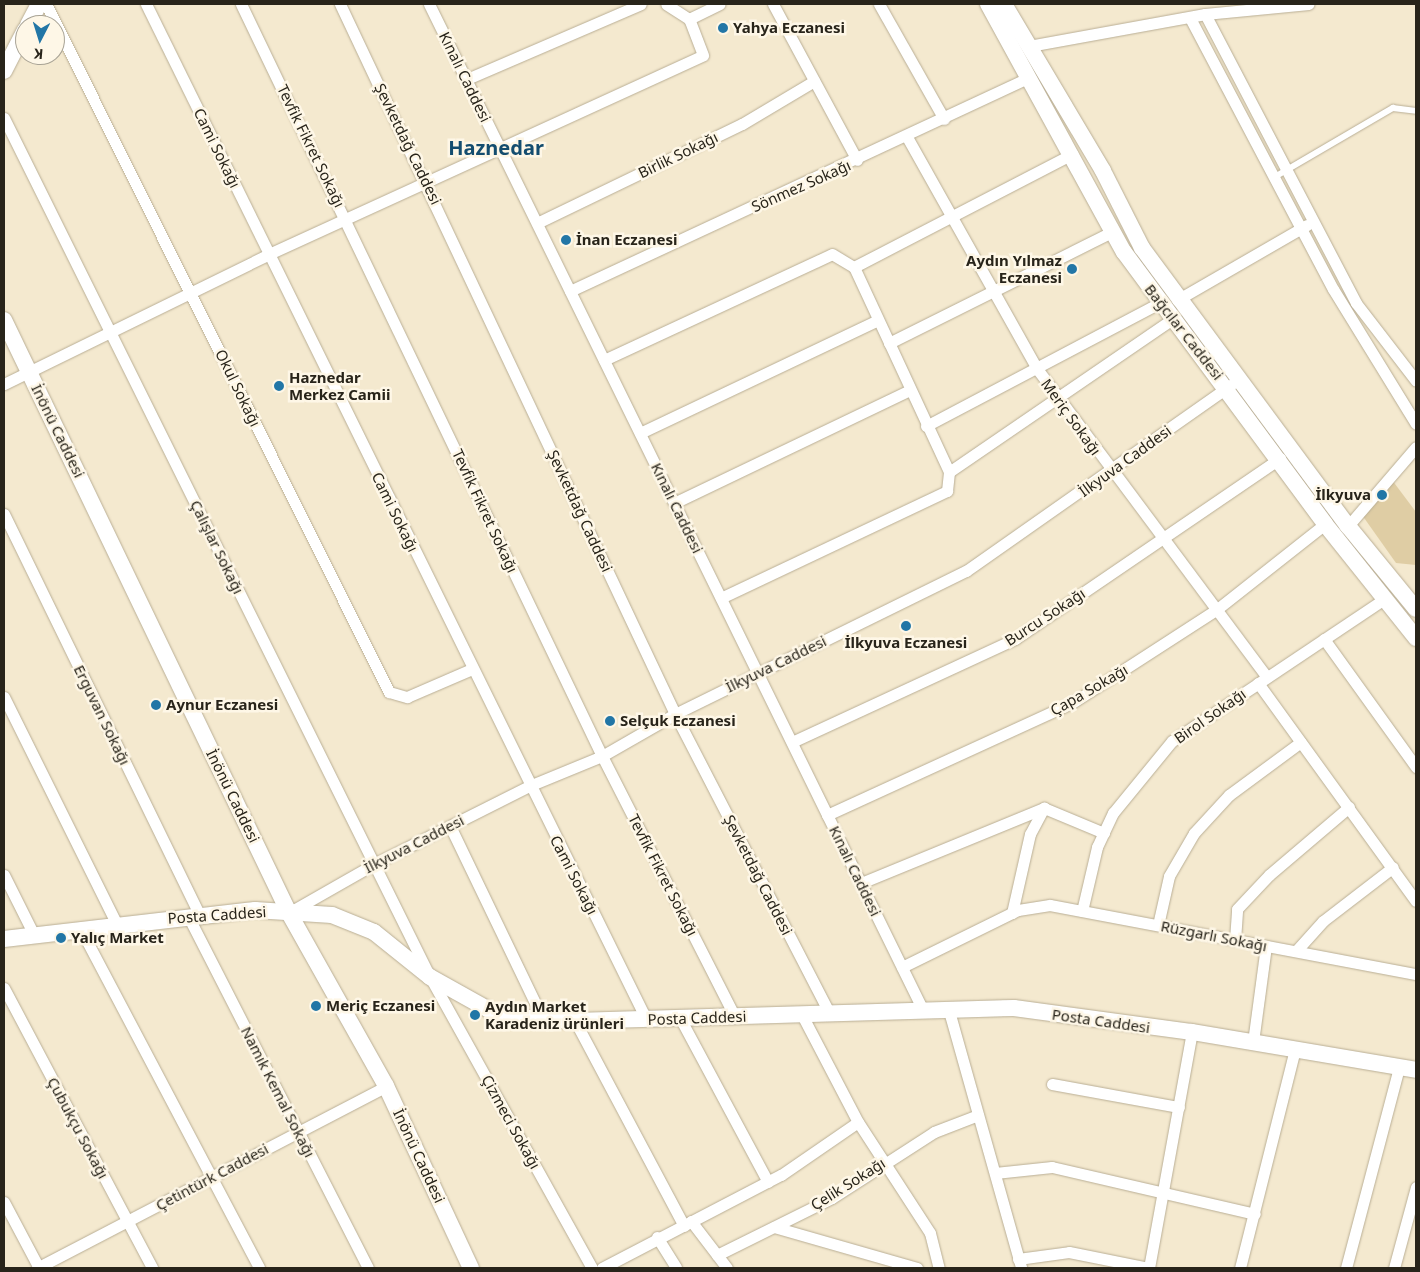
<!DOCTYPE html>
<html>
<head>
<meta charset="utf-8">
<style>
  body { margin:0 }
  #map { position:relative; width:1420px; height:1272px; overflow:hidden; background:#f4e9cf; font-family:"Noto Sans",sans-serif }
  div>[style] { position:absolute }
  .green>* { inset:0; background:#dfcda4 }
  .roads { filter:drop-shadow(0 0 1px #b9ae95) drop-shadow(0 0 1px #b9ae95) }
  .lane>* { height:5.5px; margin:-2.75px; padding:0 2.75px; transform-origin:2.75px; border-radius:2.75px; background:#fff }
  .street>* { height:11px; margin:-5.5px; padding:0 5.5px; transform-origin:5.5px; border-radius:5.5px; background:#fff }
  .secondary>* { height:16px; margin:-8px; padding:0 8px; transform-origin:8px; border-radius:8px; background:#fff }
  .dots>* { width:14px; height:14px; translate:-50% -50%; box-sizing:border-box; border:2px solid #fef7e7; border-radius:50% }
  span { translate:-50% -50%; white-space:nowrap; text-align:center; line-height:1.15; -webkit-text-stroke:5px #fef7e7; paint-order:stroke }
  .poi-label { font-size:15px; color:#28241a; font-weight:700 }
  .left { translate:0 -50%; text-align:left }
  .right { translate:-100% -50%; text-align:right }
  .street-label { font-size:15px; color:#28241a }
  .district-label { font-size:20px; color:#144d6f; font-weight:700 }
  .frame { position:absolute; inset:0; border:5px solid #28241a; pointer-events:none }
  .north { position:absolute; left:15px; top:15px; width:50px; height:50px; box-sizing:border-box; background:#fef7e7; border:1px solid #a8a395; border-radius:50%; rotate:185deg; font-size:14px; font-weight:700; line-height:20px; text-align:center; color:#28241a }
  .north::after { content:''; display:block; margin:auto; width:18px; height:22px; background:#2276a6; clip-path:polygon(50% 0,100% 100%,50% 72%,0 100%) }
</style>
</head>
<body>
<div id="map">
  <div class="green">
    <div style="clip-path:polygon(1392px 480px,1416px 512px,1416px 565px,1396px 563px,1362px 515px)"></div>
  </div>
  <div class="roads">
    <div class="lane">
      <div style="left:1273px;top:178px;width:139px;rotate:-30.3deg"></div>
      <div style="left:1393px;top:108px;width:23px;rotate:7deg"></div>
    </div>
    <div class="street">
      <div style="left:46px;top:4px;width:769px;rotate:63.5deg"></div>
      <div style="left:389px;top:692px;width:19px;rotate:16deg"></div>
      <div style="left:407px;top:697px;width:71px;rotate:-23.3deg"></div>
      <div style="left:146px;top:4px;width:1131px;rotate:63.77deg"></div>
      <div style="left:241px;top:4px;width:834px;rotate:64.36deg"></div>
      <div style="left:602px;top:756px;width:293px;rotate:63deg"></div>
      <div style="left:340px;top:4px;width:785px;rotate:64.74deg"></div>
      <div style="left:675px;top:714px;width:338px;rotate:62.7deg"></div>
      <div style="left:429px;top:4px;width:1123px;rotate:63.85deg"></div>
      <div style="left:773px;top:4px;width:177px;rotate:61.7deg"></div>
      <div style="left:879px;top:4px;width:132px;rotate:60.5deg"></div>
      <div style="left:1205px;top:14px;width:326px;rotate:62.4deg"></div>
      <div style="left:1356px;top:303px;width:98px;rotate:52.4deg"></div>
      <div style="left:1190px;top:18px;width:306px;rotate:62.2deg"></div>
      <div style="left:1333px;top:289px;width:158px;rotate:58.4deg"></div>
      <div style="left:689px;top:19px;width:34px;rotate:-26deg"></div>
      <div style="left:1029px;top:46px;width:179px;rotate:-10.3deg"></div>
      <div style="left:1205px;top:14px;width:104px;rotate:-5.5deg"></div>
      <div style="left:467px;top:79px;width:189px;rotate:-23.3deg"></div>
      <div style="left:4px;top:118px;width:959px;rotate:63.62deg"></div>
      <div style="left:430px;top:977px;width:333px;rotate:60.9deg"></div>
      <div style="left:907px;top:137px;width:267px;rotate:60.7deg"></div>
      <div style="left:1038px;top:370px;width:383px;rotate:53.3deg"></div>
      <div style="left:537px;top:223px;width:228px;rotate:-25.8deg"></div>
      <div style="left:742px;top:124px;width:84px;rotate:-30.8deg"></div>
      <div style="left:854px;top:267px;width:246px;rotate:-27.4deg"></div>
      <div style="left:570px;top:291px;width:507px;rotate:-24.95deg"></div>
      <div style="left:1177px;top:300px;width:150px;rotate:-30deg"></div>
      <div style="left:889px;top:343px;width:251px;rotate:-26.5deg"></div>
      <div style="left:604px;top:360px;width:251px;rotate:-24.9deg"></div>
      <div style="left:832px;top:254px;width:26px;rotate:31deg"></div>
      <div style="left:854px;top:267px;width:226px;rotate:65.1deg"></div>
      <div style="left:949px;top:472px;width:19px;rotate:96deg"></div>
      <div style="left:947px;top:491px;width:250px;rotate:154.7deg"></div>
      <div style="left:4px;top:384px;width:295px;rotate:-26.1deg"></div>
      <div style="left:269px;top:254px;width:477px;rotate:-24.6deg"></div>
      <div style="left:703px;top:55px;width:39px;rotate:-111deg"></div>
      <div style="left:689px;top:19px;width:27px;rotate:-147deg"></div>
      <div style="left:926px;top:426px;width:263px;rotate:-27.8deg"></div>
      <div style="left:640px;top:433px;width:263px;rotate:-25.4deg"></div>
      <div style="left:949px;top:472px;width:269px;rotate:-34.4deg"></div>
      <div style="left:674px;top:503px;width:259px;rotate:-25.6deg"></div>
      <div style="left:4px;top:514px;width:446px;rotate:64deg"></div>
      <div style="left:1348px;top:526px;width:104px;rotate:-49.3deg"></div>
      <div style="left:1324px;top:639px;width:158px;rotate:54.3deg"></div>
      <div style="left:1258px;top:683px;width:269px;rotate:54.1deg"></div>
      <div style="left:4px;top:697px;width:252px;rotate:63.6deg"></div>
      <div style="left:792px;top:742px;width:246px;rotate:-24.8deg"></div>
      <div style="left:1015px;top:639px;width:321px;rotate:-34.3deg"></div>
      <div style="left:827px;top:815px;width:269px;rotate:-24.6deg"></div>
      <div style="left:1072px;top:703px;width:171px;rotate:-32.9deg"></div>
      <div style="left:1216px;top:610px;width:139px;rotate:-38.3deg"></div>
      <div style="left:450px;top:826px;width:214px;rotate:64.3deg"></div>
      <div style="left:4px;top:875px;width:65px;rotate:63.4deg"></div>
      <div style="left:861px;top:883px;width:198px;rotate:-22.3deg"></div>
      <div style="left:1044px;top:808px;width:65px;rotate:22.6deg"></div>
      <div style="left:1082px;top:911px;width:66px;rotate:-76.8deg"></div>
      <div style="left:1097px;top:847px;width:38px;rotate:-65deg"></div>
      <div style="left:1113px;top:813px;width:93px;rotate:-50.7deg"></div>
      <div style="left:1172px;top:741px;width:257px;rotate:-33.8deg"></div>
      <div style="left:290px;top:912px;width:97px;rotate:-29.7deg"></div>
      <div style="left:374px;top:864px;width:174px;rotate:-26.7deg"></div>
      <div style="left:529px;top:786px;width:79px;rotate:-22.3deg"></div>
      <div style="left:602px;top:756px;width:84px;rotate:-29.9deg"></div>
      <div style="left:675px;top:714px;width:324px;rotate:-26.2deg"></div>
      <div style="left:966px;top:571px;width:324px;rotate:-35.1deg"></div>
      <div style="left:1012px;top:913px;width:81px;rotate:-77.2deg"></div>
      <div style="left:1030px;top:834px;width:30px;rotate:-62deg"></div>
      <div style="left:188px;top:916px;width:395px;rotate:62.9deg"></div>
      <div style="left:1158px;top:925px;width:50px;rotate:-77.3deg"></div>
      <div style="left:1169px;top:876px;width:50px;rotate:-59.8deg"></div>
      <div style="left:1194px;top:833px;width:52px;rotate:-47.4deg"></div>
      <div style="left:1229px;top:795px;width:89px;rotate:-36.4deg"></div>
      <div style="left:80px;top:928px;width:384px;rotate:62.2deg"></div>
      <div style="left:1235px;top:940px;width:31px;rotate:-86deg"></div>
      <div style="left:1237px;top:909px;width:47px;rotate:-46.7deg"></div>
      <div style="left:1269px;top:875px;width:105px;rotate:-40.4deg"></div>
      <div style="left:1296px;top:951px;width:40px;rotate:-48deg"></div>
      <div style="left:1323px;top:921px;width:88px;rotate:-37.6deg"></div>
      <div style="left:902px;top:967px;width:129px;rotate:-26.2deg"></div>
      <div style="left:1018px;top:910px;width:32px;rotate:-9deg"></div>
      <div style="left:1050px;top:905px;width:372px;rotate:10.7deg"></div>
      <div style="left:4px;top:988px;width:317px;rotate:62.1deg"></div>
      <div style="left:949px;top:1011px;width:267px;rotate:74.3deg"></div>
      <div style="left:802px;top:1015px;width:121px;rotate:62.4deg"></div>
      <div style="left:858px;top:1122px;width:132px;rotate:57deg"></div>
      <div style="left:930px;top:1233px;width:36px;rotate:76deg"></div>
      <div style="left:680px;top:1018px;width:186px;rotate:61.8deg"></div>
      <div style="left:575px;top:1021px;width:232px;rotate:62deg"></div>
      <div style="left:1253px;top:1042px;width:97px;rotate:-82.3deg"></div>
      <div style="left:1052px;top:1084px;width:129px;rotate:10.3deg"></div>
      <div style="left:995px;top:1173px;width:57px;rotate:-6deg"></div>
      <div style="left:1052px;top:1167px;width:208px;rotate:13deg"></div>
      <div style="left:4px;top:1202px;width:75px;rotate:62.1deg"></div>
      <div style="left:691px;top:1221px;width:59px;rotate:52.5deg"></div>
      <div style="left:774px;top:1227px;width:149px;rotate:16deg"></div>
      <div style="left:657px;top:1237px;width:36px;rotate:58deg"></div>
      <div style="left:717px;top:1255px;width:128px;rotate:-26.4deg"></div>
      <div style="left:832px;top:1198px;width:121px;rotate:-32.9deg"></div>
      <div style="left:934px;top:1132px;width:47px;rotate:-21.1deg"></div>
      <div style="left:1018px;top:1259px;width:51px;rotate:-7.8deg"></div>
      <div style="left:1069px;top:1252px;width:82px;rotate:11.3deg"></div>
      <div style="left:37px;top:1268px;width:394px;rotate:-27.5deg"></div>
      <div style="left:602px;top:1268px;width:202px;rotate:-27.5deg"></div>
      <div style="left:781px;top:1175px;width:93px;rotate:-34.5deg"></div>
      <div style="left:1149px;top:1268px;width:240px;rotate:-79.7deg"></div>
      <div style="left:1240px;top:1268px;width:226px;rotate:-75.9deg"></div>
      <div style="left:1346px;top:1268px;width:207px;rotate:-75.2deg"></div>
      <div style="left:1394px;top:1268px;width:84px;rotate:-74.8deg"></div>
    </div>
    <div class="secondary">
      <div style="left:988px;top:4px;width:283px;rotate:61.3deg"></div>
      <div style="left:1124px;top:252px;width:338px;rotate:53.5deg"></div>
      <div style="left:1325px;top:524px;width:146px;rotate:51.4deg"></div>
      <div style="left:1004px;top:4px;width:194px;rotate:59.3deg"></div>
      <div style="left:1103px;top:171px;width:86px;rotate:63.1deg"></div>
      <div style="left:1142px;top:248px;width:346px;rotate:53.5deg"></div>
      <div style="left:1348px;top:526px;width:107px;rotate:50.7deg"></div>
      <div style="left:28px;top:25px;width:24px;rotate:-62deg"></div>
      <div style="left:4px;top:71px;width:46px;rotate:-62.9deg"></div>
      <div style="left:4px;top:320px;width:658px;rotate:64.33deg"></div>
      <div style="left:289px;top:913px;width:198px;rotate:60.7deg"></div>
      <div style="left:386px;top:1086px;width:201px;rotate:65deg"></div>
      <div style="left:4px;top:939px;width:253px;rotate:-6.6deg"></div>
      <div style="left:255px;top:910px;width:77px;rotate:3.7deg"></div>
      <div style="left:332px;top:915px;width:45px;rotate:22deg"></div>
      <div style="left:374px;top:932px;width:72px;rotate:38.8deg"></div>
      <div style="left:430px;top:977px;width:80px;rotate:29.1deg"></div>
      <div style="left:500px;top:1016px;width:75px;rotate:3.8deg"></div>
      <div style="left:575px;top:1021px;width:439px;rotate:-1.7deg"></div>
      <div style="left:1014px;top:1008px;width:180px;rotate:7.7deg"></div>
      <div style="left:1192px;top:1032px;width:227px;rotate:9.6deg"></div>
    </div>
  </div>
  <div class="dots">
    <div style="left:723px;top:28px;background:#2276a6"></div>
    <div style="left:566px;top:240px;background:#2276a6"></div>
    <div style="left:1072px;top:269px;background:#2276a6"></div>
    <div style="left:279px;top:386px;background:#2276a6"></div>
    <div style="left:1382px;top:495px;background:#2276a6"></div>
    <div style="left:906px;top:626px;background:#2276a6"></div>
    <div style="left:156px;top:705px;background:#2276a6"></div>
    <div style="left:610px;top:721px;background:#2276a6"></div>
    <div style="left:61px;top:938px;background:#2276a6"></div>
    <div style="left:316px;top:1006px;background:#2276a6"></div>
    <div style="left:475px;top:1015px;background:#2276a6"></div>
  </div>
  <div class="poi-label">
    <span class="left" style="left:733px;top:28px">Yahya Eczanesi</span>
    <span class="left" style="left:576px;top:240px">İnan Eczanesi</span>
    <span class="right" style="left:1062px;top:269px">Aydın Yılmaz<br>Eczanesi</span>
    <span class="left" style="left:289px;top:386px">Haznedar<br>Merkez Camii</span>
    <span class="right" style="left:1371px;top:495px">İlkyuva</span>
    <span style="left:906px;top:643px">İlkyuva Eczanesi</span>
    <span class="left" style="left:166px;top:705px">Aynur Eczanesi</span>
    <span class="left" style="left:620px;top:721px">Selçuk Eczanesi</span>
    <span class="left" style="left:71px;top:938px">Yalıç Market</span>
    <span class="left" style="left:326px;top:1006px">Meriç Eczanesi</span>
    <span class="left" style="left:485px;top:1015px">Aydın Market<br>Karadeniz ürünleri</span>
  </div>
  <div class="street-label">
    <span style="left:465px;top:77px;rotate:64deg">Kınalı Caddesi</span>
    <span style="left:408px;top:144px;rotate:64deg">Şevketdağ Caddesi</span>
    <span style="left:311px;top:146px;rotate:64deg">Tevfik Fikret Sokağı</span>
    <span style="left:217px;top:148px;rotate:64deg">Cami Sokağı</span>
    <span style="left:678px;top:155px;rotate:-26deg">Birlik Sokağı</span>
    <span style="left:801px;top:186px;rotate:-24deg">Sönmez Sokağı</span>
    <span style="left:1184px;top:332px;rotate:52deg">Bağcılar Caddesi</span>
    <span style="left:238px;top:388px;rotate:64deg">Okul Sokağı</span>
    <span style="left:1071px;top:417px;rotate:54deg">Meriç Sokağı</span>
    <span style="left:58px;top:431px;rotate:64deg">İnönü Caddesi</span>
    <span style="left:1125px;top:461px;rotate:-36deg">İlkyuva Caddesi</span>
    <span style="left:677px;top:508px;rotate:64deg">Kınalı Caddesi</span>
    <span style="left:485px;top:511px;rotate:65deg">Tevfik Fikret Sokağı</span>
    <span style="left:580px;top:511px;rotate:65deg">Şevketdağ Caddesi</span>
    <span style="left:395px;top:512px;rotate:64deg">Cami Sokağı</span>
    <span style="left:217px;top:547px;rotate:64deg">Çalışlar Sokağı</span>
    <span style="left:1045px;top:617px;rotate:-33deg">Burcu Sokağı</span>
    <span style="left:776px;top:664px;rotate:-26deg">İlkyuva Caddesi</span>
    <span style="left:1089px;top:690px;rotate:-30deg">Çapa Sokağı</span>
    <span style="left:102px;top:715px;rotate:64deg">Erguvan Sokağı</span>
    <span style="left:1210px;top:716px;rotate:-35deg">Birol Sokağı</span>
    <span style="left:233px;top:796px;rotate:64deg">İnönü Caddesi</span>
    <span style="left:414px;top:844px;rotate:-27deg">İlkyuva Caddesi</span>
    <span style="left:855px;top:871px;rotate:64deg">Kınalı Caddesi</span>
    <span style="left:574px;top:875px;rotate:63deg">Cami Sokağı</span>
    <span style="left:663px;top:875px;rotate:63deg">Tevfik Fikret Sokağı</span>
    <span style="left:758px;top:875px;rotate:63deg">Şevketdağ Caddesi</span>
    <span style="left:217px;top:915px;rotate:-4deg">Posta Caddesi</span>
    <span style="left:1214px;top:936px;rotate:11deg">Rüzgarlı Sokağı</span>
    <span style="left:697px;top:1018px;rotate:-2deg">Posta Caddesi</span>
    <span style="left:1101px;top:1021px;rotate:8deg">Posta Caddesi</span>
    <span style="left:278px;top:1092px;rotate:63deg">Namık Kemal Sokağı</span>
    <span style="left:511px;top:1122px;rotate:61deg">Çizmeci Sokağı</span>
    <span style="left:78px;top:1128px;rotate:62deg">Çubukçu Sokağı</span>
    <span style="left:419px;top:1156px;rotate:65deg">İnönü Caddesi</span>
    <span style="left:212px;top:1177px;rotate:-28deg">Çetintürk Caddesi</span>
    <span style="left:848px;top:1184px;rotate:-32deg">Çelik Sokağı</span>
  </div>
  <div class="district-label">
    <span style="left:496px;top:147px">Haznedar</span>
  </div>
  <div class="frame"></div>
  <div class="north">K</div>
</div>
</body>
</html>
